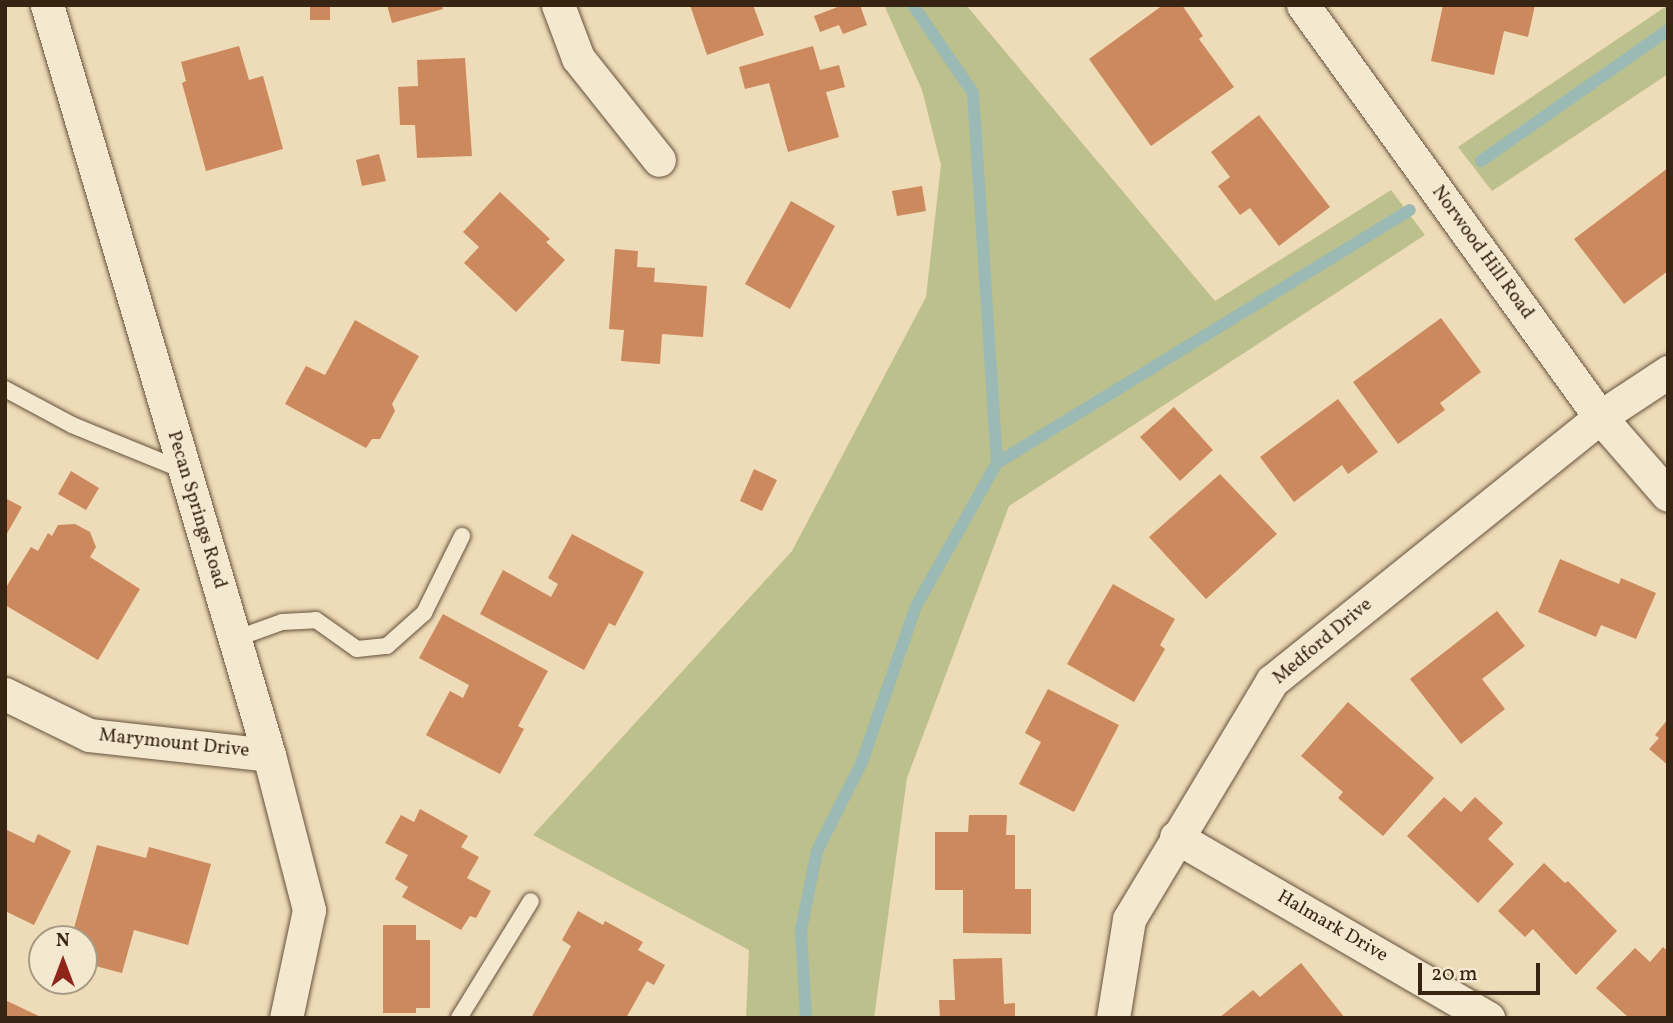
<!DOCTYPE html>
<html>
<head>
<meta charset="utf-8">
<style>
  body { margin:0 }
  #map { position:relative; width:1673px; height:1023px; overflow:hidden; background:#eedbb7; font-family:Vollkorn,serif }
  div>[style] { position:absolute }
  .green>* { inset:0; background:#bbc08d }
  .stream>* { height:12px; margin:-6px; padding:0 6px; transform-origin:6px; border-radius:6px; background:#9bb9b5 }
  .building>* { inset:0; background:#cc895e }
  .roads { filter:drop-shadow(0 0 2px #66523c) drop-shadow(0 0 2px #66523c) }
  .service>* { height:16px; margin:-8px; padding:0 8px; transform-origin:8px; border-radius:8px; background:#f4e8d0 }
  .minor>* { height:33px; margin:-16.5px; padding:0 16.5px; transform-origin:16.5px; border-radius:16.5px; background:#f4e8d0 }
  span { translate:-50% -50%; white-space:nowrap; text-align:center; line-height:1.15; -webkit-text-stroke:5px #f4e8d0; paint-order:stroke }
  .street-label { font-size:19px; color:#382413 }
  .frame { position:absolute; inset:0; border:7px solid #382413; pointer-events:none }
  .north { position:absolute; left:28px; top:925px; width:70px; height:70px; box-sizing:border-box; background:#f4e8d0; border:2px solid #a99a84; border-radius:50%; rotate:0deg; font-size:19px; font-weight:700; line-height:28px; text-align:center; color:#382413 }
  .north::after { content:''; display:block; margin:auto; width:24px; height:32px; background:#8f2418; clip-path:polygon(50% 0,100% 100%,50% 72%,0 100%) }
  .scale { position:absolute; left:1418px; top:963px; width:122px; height:32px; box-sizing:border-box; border:4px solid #382413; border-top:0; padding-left:9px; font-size:21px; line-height:24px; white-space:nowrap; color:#382413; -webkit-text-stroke:5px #f4e8d0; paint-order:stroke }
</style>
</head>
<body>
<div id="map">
  <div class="green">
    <div style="clip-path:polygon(884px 5px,966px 5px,1215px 301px,1391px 190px,1425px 235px,1009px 506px,907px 778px,874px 1018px,746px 1018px,749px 950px,533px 835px,792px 551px,926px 297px,941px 165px,922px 90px)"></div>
    <div style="clip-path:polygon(1668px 5px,1668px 74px,1492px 191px,1458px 147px)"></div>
  </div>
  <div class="stream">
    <div style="left:1481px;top:161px;width:228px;rotate:-35deg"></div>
    <div style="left:997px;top:463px;width:484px;rotate:-31.5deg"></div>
    <div style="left:806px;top:1018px;width:88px;rotate:-93.3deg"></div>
    <div style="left:801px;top:930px;width:81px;rotate:-78.6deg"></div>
    <div style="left:817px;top:851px;width:100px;rotate:-63.2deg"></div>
    <div style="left:862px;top:762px;width:165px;rotate:-70.9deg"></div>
    <div style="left:916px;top:606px;width:164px;rotate:-60.5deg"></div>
    <div style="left:997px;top:463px;width:371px;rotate:-93.7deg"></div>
    <div style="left:973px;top:93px;width:107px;rotate:-124.3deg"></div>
  </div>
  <div class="building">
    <div style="clip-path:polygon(310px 5px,330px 5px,330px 20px,310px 20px)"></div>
    <div style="clip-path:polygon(387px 5px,442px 5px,443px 9px,392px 23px)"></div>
    <div style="clip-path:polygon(690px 5px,753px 5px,764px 35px,707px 55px)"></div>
    <div style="clip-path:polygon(843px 5px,860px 5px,867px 25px,843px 34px,839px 25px,820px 32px,814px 16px)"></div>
    <div style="clip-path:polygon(1163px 5px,1182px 5px,1203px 36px,1199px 39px,1234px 87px,1151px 146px,1089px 59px)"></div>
    <div style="clip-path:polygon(1443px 5px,1535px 5px,1528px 37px,1504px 31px,1494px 75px,1431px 61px)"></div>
    <div style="clip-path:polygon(239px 46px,249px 80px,263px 76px,283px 149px,206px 171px,182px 83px,186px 81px,181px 62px)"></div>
    <div style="clip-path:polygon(813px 46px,820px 70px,839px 65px,845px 87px,826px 92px,839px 137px,788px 152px,769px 83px,745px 89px,739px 67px)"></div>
    <div style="clip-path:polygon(465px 58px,472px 156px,417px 158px,415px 125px,400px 125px,398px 87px,418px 86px,417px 60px)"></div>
    <div style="clip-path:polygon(1259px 115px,1330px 207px,1279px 246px,1250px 208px,1240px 215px,1218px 186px,1230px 177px,1211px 152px)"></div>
    <div style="clip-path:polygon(379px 154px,386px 181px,362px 186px,356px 160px)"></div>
    <div style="clip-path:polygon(1668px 168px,1668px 271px,1624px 304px,1574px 239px)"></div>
    <div style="clip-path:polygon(922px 186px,926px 211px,897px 216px,892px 191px)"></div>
    <div style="clip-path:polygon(500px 192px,550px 239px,546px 242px,565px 260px,516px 312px,464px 263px,479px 247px,463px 232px)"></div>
    <div style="clip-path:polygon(791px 201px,835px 226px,790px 309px,745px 284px)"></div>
    <div style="clip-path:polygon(615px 249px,638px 251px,637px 267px,655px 268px,654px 282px,707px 286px,703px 337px,662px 334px,660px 364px,621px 361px,624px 330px,609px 329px)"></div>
    <div style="clip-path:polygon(1441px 318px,1481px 372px,1440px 403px,1445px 410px,1398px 444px,1353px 382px)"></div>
    <div style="clip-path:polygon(355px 320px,419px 356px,392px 404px,395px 411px,380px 439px,372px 439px,366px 448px,285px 404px,306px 366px,325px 375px)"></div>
    <div style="clip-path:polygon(1338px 399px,1378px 452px,1348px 474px,1342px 465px,1294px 502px,1260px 457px)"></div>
    <div style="clip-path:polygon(1174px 407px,1213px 450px,1180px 481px,1140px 437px)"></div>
    <div style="clip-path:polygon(754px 469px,777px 480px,762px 511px,740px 501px)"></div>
    <div style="clip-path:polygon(71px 471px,99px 488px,86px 510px,58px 494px)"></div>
    <div style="clip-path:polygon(1220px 474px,1277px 534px,1206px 599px,1149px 537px)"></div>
    <div style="clip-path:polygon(5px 498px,22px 507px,5px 537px)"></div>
    <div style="clip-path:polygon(75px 524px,90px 532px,96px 547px,90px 557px,140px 589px,98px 660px,5px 605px,5px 589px,31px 547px,38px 551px,48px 533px,52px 536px,58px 525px)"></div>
    <div style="clip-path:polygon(572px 534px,644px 572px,615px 626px,609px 623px,584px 670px,480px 614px,503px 570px,551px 597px,558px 584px,548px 578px)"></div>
    <div style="clip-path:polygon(1560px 559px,1619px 584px,1621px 578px,1656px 593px,1636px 639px,1601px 625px,1596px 637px,1538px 612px)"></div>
    <div style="clip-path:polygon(1113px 584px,1175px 619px,1160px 645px,1165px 649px,1134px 702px,1067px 664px)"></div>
    <div style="clip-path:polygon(1497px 611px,1525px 646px,1482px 679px,1505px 709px,1461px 744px,1410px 679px)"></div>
    <div style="clip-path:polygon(443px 614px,548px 671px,518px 726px,524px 729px,500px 774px,426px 735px,450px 691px,463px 698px,469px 685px,419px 658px)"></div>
    <div style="clip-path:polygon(1048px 689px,1119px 725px,1074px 812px,1019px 784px,1041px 742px,1025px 733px)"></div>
    <div style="clip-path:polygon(1348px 702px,1434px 778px,1383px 836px,1338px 798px,1343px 792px,1301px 756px)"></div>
    <div style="clip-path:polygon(1668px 719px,1668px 765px,1649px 749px,1659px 738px,1655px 735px)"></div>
    <div style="clip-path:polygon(1444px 797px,1461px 812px,1475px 797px,1503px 823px,1488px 839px,1514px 864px,1478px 903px,1407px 836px)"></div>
    <div style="clip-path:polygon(420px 809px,468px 836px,461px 847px,479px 857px,467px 878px,491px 891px,476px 918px,470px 916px,461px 930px,402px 897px,408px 887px,395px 879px,408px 855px,385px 843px,401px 815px,414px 822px)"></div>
    <div style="clip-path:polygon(969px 815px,1007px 815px,1006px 835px,1015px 835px,1015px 889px,1031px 889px,1031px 934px,963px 933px,963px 890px,935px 890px,935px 832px,968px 832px)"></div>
    <div style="clip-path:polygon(5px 829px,34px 843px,38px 834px,71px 851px,34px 925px,5px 911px)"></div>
    <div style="clip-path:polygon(97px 845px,146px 858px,149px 847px,211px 864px,188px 945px,134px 930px,122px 973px,84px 963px,84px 939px,71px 939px)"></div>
    <div style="clip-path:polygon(1544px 863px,1565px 883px,1568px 881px,1617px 931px,1576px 975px,1533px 929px,1525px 937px,1498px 911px)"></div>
    <div style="clip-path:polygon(578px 911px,603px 925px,605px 921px,643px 942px,638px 950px,665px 965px,654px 985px,647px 981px,626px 1018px,531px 1018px,571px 946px,562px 940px)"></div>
    <div style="clip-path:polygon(383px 925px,416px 925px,416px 940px,430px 940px,430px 1008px,416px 1008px,416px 1013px,383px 1013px)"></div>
    <div style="clip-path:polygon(1663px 947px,1668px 951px,1668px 1018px,1629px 1018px,1596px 988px,1635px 948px,1650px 962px)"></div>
    <div style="clip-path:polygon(1002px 958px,1004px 1004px,1015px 1003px,1015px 1018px,940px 1018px,939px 1000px,955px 1000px,953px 959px)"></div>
    <div style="clip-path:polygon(1301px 963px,1345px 1018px,1219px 1018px,1253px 990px,1260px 997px)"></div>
    <div style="clip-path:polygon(5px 1000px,43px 1018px,5px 1018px)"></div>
  </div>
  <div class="roads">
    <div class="service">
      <div style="left:5px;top:389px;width:76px;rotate:28.2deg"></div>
      <div style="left:72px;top:425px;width:119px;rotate:22.2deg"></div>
      <div style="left:235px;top:639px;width:50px;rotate:-19.9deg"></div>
      <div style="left:282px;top:622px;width:34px;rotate:-3deg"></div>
      <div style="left:316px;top:620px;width:50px;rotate:35.3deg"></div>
      <div style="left:357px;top:649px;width:30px;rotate:-6deg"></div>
      <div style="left:387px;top:646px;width:50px;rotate:-41.7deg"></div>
      <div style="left:424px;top:613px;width:86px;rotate:-63.7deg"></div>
      <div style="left:459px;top:1018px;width:137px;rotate:-58.4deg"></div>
    </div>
    <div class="minor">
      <div style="left:47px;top:5px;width:782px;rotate:73.51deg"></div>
      <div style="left:269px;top:755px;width:160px;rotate:75.5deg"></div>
      <div style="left:309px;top:910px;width:110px;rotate:102deg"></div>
      <div style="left:558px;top:5px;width:57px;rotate:69.3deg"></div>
      <div style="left:578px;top:58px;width:130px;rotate:51.5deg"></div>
      <div style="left:1303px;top:5px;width:508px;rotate:54.21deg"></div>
      <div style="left:1600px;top:417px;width:103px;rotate:48.9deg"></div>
      <div style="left:5px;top:694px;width:93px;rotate:26deg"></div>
      <div style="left:89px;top:735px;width:181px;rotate:6.3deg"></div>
      <div style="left:1176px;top:837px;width:361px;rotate:30.1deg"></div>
      <div style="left:1113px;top:1018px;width:100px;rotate:-80.8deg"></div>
      <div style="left:1129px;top:919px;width:278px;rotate:-59deg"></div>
      <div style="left:1272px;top:681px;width:421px;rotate:-38.8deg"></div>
      <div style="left:1600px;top:417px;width:82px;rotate:-33.5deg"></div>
    </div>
  </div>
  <div class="street-label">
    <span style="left:1482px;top:253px;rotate:54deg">Norwood Hill Road</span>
    <span style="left:196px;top:510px;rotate:73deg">Pecan Springs Road</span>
    <span style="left:1323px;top:642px;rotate:-40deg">Medford Drive</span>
    <span style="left:174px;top:744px;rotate:6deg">Marymount Drive</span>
    <span style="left:1332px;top:927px;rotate:30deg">Halmark Drive</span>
  </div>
  <div class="frame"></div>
  <div class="north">N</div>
  <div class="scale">20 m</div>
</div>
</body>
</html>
